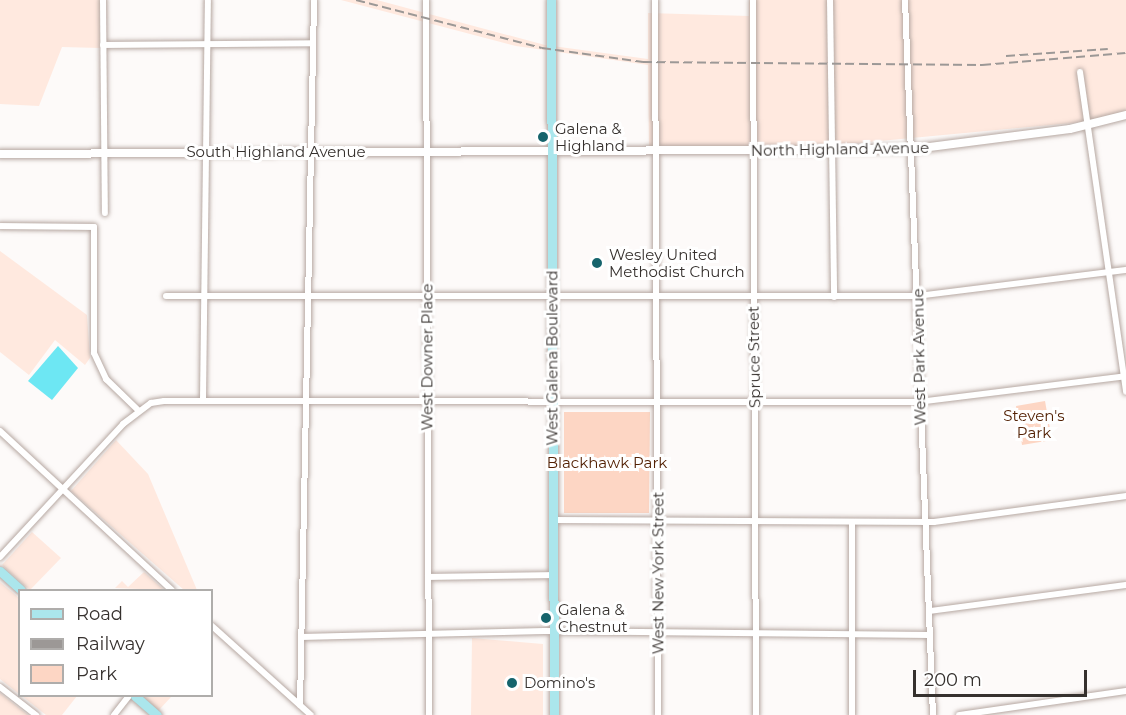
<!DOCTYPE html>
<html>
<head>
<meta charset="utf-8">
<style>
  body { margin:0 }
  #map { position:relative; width:1126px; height:715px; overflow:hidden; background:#fdfaf9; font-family:Montserrat,sans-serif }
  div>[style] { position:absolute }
  .built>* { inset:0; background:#ffe9df }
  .green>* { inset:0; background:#fdd6c4 }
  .water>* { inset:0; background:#6de7f3 }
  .roads { filter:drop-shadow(0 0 2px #b6a8a2) drop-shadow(0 0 2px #b6a8a2) }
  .minor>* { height:6px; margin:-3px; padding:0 3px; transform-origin:3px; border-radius:3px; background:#fff }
  .tertiary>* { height:8px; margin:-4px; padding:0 4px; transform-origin:4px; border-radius:4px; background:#fff }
  .primary>* { height:9px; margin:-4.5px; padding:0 4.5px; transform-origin:4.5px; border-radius:4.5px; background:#abe6ec }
  .rail>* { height:1.5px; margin-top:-0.75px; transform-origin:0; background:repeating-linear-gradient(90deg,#9c9896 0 9px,transparent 0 13.5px) }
  .dots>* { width:16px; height:16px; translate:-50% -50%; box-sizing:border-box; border:3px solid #fff; border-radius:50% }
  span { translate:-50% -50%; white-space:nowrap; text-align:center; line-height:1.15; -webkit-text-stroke:6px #fff; paint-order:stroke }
  .poi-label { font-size:15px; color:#36312e }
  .left { translate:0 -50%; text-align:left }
  .street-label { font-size:15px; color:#36312e }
  .park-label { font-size:15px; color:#532104 }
  .legend { position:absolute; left:18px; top:589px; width:195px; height:108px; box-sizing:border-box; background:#fff; border:2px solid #afadab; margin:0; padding:8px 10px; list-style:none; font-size:18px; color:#36312e }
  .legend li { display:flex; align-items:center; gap:12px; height:30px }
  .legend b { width:30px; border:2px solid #afadab }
  .scale { position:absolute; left:913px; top:670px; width:174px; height:27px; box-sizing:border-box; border:3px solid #36312e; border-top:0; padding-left:8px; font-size:18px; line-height:21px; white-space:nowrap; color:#36312e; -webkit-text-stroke:4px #fff; paint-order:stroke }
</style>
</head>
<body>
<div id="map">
  <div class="built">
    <div style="clip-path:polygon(0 0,100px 0,100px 48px,62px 47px,39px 106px,0 104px)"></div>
    <div style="clip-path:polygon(341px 0,377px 0,545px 45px,648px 59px,648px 13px,749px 16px,749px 0,1126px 0,1126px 118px,826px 146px,649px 147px,648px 65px,516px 46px)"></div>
    <div style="clip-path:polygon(0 251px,87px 315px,90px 358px,85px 365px,55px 340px,29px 375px,0 352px)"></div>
    <div style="clip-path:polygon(116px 440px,148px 474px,197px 590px,184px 590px,71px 491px)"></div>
    <div style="clip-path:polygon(32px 532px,61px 558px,30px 590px,2px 565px)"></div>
    <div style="clip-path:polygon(144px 572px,164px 590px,115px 588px,122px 581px,128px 587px)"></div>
    <div style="clip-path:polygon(0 582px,19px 598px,19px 694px,0 679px)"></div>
    <div style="clip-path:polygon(472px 638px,543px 644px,543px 715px,471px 715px)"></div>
    <div style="clip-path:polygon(0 693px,28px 715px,0 715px)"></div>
    <div style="clip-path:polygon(22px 696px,77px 696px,62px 715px,46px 715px)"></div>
    <div style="clip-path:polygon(142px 696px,172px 696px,158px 711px)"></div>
  </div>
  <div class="green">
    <div style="clip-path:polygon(1045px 401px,1052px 440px,1022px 445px,1016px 406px)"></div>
    <div style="clip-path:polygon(564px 412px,650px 412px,649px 513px,564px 513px)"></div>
  </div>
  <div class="water">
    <div style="clip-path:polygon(58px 346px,78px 368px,52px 400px,28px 381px)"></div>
  </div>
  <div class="roads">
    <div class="minor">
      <div style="left:103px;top:0;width:213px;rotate:89.5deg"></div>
      <div style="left:426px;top:0;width:715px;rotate:89.76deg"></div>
      <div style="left:655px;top:0;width:715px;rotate:89.76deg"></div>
      <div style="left:753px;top:0;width:715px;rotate:89.76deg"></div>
      <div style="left:830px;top:0;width:297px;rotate:89.2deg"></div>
      <div style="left:905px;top:0;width:716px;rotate:87.76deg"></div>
      <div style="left:103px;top:45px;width:210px;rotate:-0.5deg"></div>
      <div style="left:1080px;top:72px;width:323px;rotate:81.8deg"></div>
      <div style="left:0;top:226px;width:94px;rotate:0.6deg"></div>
      <div style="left:94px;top:227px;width:126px;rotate:90deg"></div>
      <div style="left:94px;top:353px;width:29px;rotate:65deg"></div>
      <div style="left:106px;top:379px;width:45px;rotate:44.1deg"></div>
      <div style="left:166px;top:296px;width:751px"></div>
      <div style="left:917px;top:296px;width:211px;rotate:-7.1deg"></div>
      <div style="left:203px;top:400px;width:400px;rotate:-89.3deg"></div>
      <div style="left:0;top:431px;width:234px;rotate:42.8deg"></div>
      <div style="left:553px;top:520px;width:381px;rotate:0.3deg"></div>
      <div style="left:934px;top:522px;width:194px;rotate:-7.7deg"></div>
      <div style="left:852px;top:522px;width:193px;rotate:90deg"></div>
      <div style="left:0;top:557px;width:181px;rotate:-47.2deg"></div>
      <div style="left:123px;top:424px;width:35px;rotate:-37deg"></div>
      <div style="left:151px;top:403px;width:13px;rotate:-9deg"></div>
      <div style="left:164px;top:401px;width:754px;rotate:0.08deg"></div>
      <div style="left:918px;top:402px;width:210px;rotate:-7.1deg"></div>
      <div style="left:428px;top:577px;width:126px;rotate:-0.9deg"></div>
      <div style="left:930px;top:611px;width:198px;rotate:-7.6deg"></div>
      <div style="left:212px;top:626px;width:133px;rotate:42deg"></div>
      <div style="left:301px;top:637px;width:243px;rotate:-1.4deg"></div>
      <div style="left:544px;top:631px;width:386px;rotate:0.6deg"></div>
      <div style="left:0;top:687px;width:46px;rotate:37.9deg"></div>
      <div style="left:300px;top:705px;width:705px;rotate:-88.86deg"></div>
      <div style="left:114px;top:715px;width:24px;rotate:-52deg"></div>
      <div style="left:959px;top:715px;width:169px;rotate:-8.2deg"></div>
    </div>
    <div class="tertiary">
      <div style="left:0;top:154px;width:914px;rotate:-0.31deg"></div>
      <div style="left:914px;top:149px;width:157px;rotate:-7.3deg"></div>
      <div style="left:1070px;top:129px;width:58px;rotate:-14deg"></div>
    </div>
    <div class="primary">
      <div style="left:551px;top:0;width:715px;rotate:89.76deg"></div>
      <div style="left:0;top:571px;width:28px;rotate:42deg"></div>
      <div style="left:135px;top:696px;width:29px;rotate:41deg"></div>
    </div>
  </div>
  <div class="rail">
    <div style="left:356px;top:0;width:192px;rotate:14.5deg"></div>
    <div style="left:542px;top:48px;width:102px;rotate:7.9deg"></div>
    <div style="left:643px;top:62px;width:339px;rotate:0.5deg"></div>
    <div style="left:982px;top:65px;width:144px;rotate:-4.8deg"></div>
    <div style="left:1006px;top:56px;width:102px;rotate:-3.9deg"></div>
  </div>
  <div class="dots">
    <div style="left:543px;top:137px;background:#16646c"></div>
    <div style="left:597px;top:263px;background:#16646c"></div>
    <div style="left:546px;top:618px;background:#16646c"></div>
    <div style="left:512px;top:683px;background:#16646c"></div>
  </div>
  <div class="poi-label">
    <span class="left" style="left:555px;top:137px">Galena &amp;<br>Highland</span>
    <span class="left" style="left:609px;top:263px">Wesley United<br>Methodist Church</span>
    <span class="left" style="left:558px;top:618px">Galena &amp;<br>Chestnut</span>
    <span class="left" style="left:524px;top:683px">Domino's</span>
  </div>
  <div class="street-label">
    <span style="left:840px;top:149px;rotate:-1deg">North Highland Avenue</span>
    <span style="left:276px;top:152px">South Highland Avenue</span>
    <span style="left:427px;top:357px;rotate:-90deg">West Downer Place</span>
    <span style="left:754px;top:357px;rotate:-91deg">Spruce Street</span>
    <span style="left:919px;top:357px;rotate:-91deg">West Park Avenue</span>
    <span style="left:552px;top:358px;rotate:-90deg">West Galena Boulevard</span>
    <span style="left:658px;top:573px;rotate:-90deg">West New York Street</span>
  </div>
  <div class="park-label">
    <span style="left:1034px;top:424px">Steven's<br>Park</span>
    <span style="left:607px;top:463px">Blackhawk Park</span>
  </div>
  <ul class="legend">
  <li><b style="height:8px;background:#abe6ec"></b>Road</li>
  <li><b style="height:8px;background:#9c9896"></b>Railway</li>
  <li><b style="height:16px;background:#fdd6c4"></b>Park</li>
  </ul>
  <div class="scale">200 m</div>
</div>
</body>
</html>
